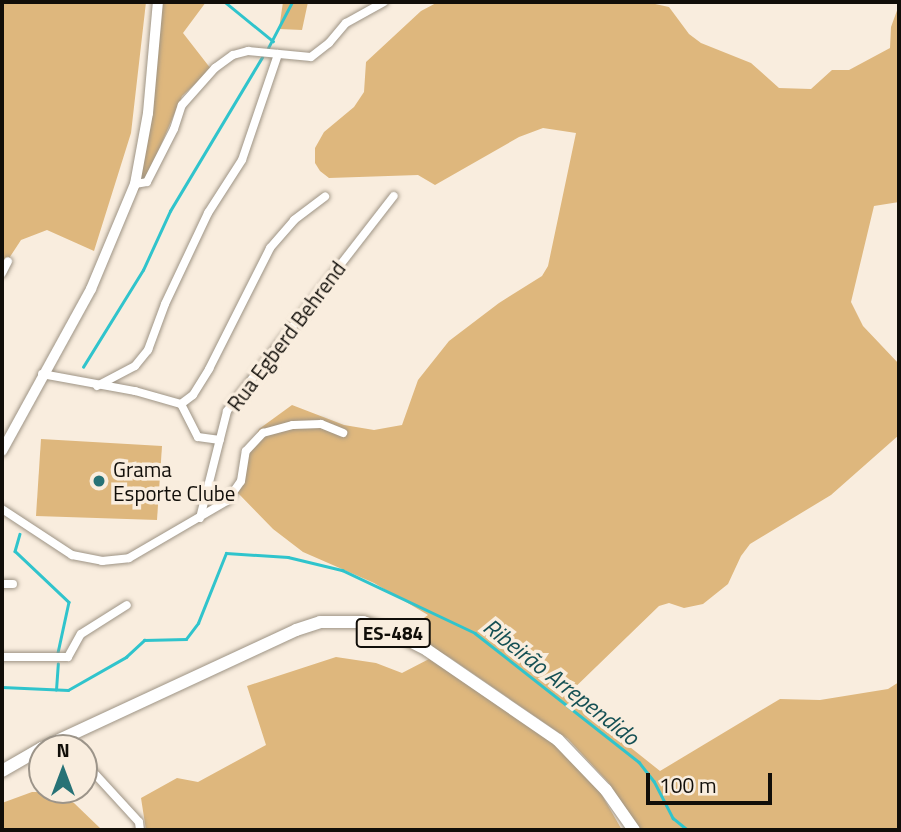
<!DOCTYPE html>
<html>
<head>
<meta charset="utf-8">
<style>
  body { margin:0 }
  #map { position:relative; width:901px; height:832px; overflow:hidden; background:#f9edde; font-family:"Titillium Web",sans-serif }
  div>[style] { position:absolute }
  .green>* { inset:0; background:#deb77d }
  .stream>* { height:2.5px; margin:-1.25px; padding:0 1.25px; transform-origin:1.25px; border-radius:1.25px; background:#30c4cc }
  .roads { filter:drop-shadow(0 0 2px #9e9485) drop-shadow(0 0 2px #9e9485) }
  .minor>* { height:8px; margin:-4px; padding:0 4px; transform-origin:4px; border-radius:4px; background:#fff }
  .secondary>* { height:10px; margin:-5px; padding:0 5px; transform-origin:5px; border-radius:5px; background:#fff }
  .primary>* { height:12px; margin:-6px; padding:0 6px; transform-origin:6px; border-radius:6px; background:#fff }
  .dots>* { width:19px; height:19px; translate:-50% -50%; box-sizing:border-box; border:4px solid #f9edde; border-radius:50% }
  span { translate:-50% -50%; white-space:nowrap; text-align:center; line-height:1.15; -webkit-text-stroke:7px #f9edde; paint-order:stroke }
  .shield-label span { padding:2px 5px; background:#f9edde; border:2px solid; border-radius:5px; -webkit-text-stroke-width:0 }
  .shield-label { font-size:19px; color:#110e09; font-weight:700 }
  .street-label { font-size:21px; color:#110e09 }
  .poi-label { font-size:21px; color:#110e09 }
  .left { translate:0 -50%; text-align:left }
  .water-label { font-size:23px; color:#155054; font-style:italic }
  .frame { position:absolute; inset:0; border:4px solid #110e09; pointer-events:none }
  .north { position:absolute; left:28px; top:734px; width:70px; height:70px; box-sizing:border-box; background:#f9edde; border:2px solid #9c9489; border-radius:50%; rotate:0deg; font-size:19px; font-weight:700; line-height:28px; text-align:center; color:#110e09 }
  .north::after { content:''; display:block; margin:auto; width:24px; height:32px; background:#277276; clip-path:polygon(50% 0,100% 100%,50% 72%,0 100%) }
  .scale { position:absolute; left:646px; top:773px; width:126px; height:32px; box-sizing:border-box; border:4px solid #110e09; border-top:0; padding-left:9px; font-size:21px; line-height:24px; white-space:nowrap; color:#110e09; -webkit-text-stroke:5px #f9edde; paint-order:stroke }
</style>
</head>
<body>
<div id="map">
  <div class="green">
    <div style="clip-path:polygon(2px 2px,146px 2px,131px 133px,94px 251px,47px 230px,21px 240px,2px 269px)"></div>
    <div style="clip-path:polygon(159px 2px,206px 2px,183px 33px,211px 69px,182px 96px,160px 147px,138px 191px,132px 196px)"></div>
    <div style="clip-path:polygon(283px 2px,308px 2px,302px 30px,279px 29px)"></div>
    <div style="clip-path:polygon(438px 2px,646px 2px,669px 7px,689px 34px,701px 43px,751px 63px,779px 88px,811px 89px,832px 70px,849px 70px,890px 48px,891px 27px,899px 5px,899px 202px,874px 206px,851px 302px,863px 326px,899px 364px,899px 435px,831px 495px,750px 544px,741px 556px,728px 584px,703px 604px,684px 608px,669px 603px,659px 606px,566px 696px,660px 771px,780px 699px,820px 700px,888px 689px,899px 682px,899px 830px,635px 830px,609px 783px,568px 739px,449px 657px,403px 633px,428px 615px,374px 583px,303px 552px,273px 529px,237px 492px,248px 452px,259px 429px,292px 405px,344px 425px,374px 430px,402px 425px,418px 380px,449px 341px,499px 303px,542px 276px,548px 266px,576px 133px,543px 128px,519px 137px,435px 185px,418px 175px,329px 178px,320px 171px,315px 163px,315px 148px,324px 132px,354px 107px,364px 92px,366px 62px,421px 11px)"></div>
    <div style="clip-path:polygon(41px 439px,162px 446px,157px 520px,36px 516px)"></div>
    <div style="clip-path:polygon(336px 657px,376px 663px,402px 673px,429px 659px,561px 748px,599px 790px,622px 830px,146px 830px,141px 798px,177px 778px,198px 782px,266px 745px,247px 686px)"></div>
    <div style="clip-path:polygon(32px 792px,53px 792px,74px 803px,102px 830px,2px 830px,2px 803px)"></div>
  </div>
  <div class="stream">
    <div style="left:225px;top:2px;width:62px;rotate:39.1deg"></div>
    <div style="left:268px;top:48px;width:52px;rotate:-62.4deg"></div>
    <div style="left:83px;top:367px;width:114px;rotate:-58.3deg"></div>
    <div style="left:143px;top:270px;width:65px;rotate:-65.4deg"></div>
    <div style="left:170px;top:211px;width:179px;rotate:-59.1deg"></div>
    <div style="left:20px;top:534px;width:18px;rotate:106deg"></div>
    <div style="left:15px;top:551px;width:74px;rotate:43.4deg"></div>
    <div style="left:69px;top:602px;width:52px;rotate:102.2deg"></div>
    <div style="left:2px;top:687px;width:66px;rotate:2.6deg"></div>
    <div style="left:68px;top:690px;width:67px;rotate:-29.6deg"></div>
    <div style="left:126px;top:657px;width:25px;rotate:-43deg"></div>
    <div style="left:144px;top:640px;width:42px;rotate:-1.4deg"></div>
    <div style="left:186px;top:639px;width:20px;rotate:-53deg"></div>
    <div style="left:198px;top:623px;width:75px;rotate:-68.2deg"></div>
    <div style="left:226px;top:553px;width:62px;rotate:3.7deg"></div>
    <div style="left:288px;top:557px;width:56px;rotate:13.5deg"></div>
    <div style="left:342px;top:570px;width:147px;rotate:25.3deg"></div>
    <div style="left:475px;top:633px;width:209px;rotate:38.2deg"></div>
    <div style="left:639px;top:762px;width:24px;rotate:52deg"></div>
    <div style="left:654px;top:781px;width:42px;rotate:62.8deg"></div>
    <div style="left:673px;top:818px;width:19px;rotate:39deg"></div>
    <div style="left:56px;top:690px;width:26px;rotate:-86deg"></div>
  </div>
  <div class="roads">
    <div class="minor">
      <div style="left:135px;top:184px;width:12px;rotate:-9deg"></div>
      <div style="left:147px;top:182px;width:59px;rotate:-63deg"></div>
      <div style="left:174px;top:129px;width:25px;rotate:-72deg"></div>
      <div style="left:182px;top:105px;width:50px;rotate:-48.3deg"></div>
      <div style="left:215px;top:68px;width:22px;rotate:-36deg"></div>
      <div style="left:233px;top:55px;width:16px;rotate:-15deg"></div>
      <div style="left:248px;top:51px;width:63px;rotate:5.4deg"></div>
      <div style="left:311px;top:57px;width:23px;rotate:-38deg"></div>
      <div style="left:329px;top:43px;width:26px;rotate:-50deg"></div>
      <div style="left:346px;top:23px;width:43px;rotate:-28.9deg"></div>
      <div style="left:2px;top:273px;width:13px;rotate:-63deg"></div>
      <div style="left:42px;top:374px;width:95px;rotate:10.4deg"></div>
      <div style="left:135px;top:391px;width:48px;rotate:15.8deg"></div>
      <div style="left:181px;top:404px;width:37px;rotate:63deg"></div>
      <div style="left:198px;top:437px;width:22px;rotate:8deg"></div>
      <div style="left:97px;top:386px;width:43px;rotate:-27.8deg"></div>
      <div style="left:135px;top:366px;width:21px;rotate:-51deg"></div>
      <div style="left:148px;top:350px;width:49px;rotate:-69.7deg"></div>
      <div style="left:165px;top:304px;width:101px;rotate:-64.7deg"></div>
      <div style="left:208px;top:213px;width:63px;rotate:-57.3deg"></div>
      <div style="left:242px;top:160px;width:112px;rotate:-71.2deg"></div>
      <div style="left:181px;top:404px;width:15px;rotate:-37deg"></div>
      <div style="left:193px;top:395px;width:31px;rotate:-58deg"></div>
      <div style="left:209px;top:369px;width:136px;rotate:-63.2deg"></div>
      <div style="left:270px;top:248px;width:37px;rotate:-49deg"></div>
      <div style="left:294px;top:220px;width:39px;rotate:-37deg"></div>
      <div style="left:2px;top:509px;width:84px;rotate:33.3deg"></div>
      <div style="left:72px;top:555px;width:31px;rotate:11deg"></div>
      <div style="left:102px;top:561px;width:27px;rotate:-6deg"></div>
      <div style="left:129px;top:558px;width:113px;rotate:-30.2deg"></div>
      <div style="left:227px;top:501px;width:24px;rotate:-55deg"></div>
      <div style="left:241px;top:481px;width:30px;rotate:-81deg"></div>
      <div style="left:246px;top:451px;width:25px;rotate:-47deg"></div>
      <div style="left:263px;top:433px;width:31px;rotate:-15deg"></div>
      <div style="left:293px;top:425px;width:28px;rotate:-2deg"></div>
      <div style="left:321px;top:424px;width:24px;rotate:22deg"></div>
      <div style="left:200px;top:518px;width:110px;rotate:-75.8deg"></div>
      <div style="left:227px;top:411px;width:272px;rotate:-52.2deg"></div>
      <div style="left:2px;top:584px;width:11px"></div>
      <div style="left:2px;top:657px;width:66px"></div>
      <div style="left:68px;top:657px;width:26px;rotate:-61deg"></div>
      <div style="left:81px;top:634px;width:54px;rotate:-32.2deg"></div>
      <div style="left:84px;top:762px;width:81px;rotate:47.5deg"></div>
      <div style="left:139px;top:822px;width:8px;rotate:83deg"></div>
    </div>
    <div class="secondary">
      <div style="left:2px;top:451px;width:185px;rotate:-61.2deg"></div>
      <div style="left:91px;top:289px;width:114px;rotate:-67.3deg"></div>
      <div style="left:135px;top:184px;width:72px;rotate:-79.6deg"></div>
      <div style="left:148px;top:113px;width:111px;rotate:-84.9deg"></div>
    </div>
    <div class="primary">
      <div style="left:42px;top:748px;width:280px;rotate:-24.9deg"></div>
      <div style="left:296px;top:630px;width:25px;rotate:-18deg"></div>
      <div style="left:320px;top:622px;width:43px"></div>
      <div style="left:363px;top:622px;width:31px;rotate:19deg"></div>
      <div style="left:392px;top:632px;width:39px;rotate:27deg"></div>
      <div style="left:427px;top:650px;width:159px;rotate:34.5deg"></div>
      <div style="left:558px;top:740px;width:69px;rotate:46.2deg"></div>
      <div style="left:606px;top:790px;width:49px;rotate:55deg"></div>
      <div style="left:2px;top:771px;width:46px;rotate:-29.9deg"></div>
    </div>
  </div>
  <div class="dots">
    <div style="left:99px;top:481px;background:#277276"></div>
  </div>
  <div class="shield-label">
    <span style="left:393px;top:633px">ES-484</span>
  </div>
  <div class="street-label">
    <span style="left:286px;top:336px;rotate:-53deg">Rua Egberd Behrend</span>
  </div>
  <div class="poi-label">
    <span class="left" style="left:113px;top:481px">Grama<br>Esporte Clube</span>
  </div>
  <div class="water-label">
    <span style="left:561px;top:682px;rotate:38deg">Ribeirão Arrependido</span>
  </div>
  <div class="frame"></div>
  <div class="north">N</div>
  <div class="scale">100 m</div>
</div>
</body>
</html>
